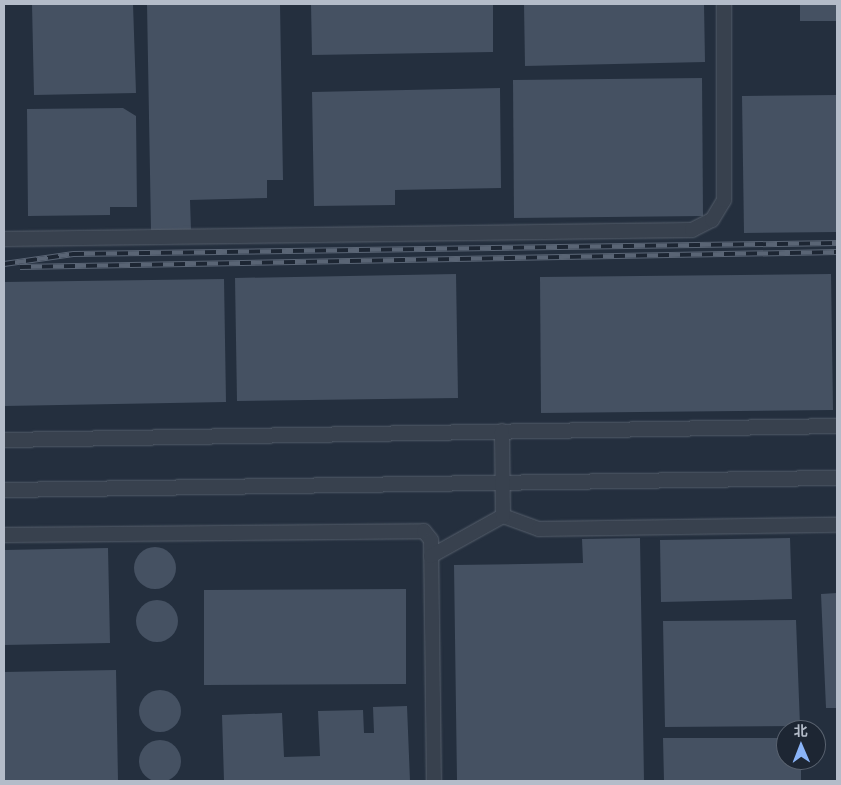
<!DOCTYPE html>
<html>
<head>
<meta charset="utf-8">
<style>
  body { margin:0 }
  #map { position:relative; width:841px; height:785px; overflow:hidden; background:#242f3e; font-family:Mulish,"Noto Sans SC",sans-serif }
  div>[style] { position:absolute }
  .building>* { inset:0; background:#455162 }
  .round { border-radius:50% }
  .roads { filter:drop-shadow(0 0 1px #565f6c) drop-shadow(0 0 1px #565f6c) }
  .street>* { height:14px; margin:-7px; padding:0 7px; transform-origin:7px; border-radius:7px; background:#38414e }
  .rail>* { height:5.5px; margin-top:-2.75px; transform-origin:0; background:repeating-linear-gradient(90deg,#1d2633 0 11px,#5a6575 0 22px); box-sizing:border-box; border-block:1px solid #5a6575 }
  span { translate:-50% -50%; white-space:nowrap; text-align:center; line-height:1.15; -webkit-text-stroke:4.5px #1d2633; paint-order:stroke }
  .frame { position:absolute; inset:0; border:5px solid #b4bcc9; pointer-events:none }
  .north { position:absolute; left:776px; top:720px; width:50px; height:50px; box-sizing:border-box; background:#1d2633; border:1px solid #59626f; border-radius:50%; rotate:359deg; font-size:14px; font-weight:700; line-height:20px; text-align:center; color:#b4bcc9 }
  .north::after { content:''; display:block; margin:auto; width:18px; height:22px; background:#8ab4f8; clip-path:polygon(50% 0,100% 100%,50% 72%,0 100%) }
</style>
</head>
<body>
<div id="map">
  <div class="building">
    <div style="clip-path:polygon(32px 4px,133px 4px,136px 93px,34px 95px)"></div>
    <div style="clip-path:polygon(147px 4px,280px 4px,283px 180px,267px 180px,267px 198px,190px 200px,191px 230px,151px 230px)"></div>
    <div style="clip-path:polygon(311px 4px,493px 4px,493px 52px,312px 55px)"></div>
    <div style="clip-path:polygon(524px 4px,704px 4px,705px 62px,525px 66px)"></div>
    <div style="clip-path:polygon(800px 4px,837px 4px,837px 21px,800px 21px)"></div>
    <div style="clip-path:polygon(702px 78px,703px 216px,514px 218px,513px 80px)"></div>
    <div style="clip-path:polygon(500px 88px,501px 188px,395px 190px,395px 205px,314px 206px,312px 92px)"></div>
    <div style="clip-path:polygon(837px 95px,837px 232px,744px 233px,742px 96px)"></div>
    <div style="clip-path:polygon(123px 108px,136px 116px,137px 207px,110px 207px,110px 215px,28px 216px,27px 109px)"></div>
    <div style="clip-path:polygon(456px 274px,458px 398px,237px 401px,235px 278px)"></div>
    <div style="clip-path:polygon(831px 274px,833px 410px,541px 413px,540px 277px)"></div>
    <div style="clip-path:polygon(224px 279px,226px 402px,5px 406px,4px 282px)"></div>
    <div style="clip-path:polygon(640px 538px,644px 781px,457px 781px,454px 565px,583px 563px,582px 539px)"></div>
    <div style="clip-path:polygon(790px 538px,792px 599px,661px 602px,660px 540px)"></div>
    <div class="round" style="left:134px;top:547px;width:42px;height:42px"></div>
    <div style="clip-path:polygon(108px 548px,110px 643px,4px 645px,4px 550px)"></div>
    <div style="clip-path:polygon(406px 589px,406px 684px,204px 685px,204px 590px)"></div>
    <div style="clip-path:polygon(837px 593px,837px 708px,826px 708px,821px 594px)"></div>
    <div class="round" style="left:136px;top:600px;width:42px;height:42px"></div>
    <div style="clip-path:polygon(796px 620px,800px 726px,665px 727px,663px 621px)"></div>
    <div style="clip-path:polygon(116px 670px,118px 781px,4px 781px,4px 672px)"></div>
    <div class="round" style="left:139px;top:690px;width:42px;height:42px"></div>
    <div style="clip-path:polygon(407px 706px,410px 781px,224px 781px,222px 715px,282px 713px,284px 757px,320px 756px,318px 711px,363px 710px,364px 733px,374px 733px,373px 707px)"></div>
    <div style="clip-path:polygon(663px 738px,786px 738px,786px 760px,801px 760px,801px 781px,664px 781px)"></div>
    <div class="round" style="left:139px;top:740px;width:42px;height:42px"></div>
  </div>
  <div class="roads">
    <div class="street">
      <div style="left:4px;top:239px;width:688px;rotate:-0.75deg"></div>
      <div style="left:692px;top:230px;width:22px;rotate:-27deg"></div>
      <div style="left:712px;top:220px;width:23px;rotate:-59deg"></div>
      <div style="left:724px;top:200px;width:196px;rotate:-90deg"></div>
      <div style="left:4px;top:440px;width:833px;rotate:-0.96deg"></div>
      <div style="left:4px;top:490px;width:833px;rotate:-0.83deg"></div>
      <div style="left:503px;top:516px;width:38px;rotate:20deg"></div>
      <div style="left:539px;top:529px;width:298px;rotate:-0.8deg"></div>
      <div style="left:4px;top:535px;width:420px;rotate:-0.5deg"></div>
      <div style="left:424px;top:531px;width:11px;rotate:52deg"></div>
      <div style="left:431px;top:540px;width:241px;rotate:89.3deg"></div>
      <div style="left:431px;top:556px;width:82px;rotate:-29.1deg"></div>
      <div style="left:503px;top:516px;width:85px;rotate:-90.7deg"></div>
    </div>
  </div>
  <div class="rail">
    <div style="left:4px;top:264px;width:70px;rotate:-8.2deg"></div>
    <div style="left:73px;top:254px;width:764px;rotate:-0.82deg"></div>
    <div style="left:20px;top:267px;width:817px;rotate:-1.05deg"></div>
  </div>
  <div class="frame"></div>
  <div class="north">北</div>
</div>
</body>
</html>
